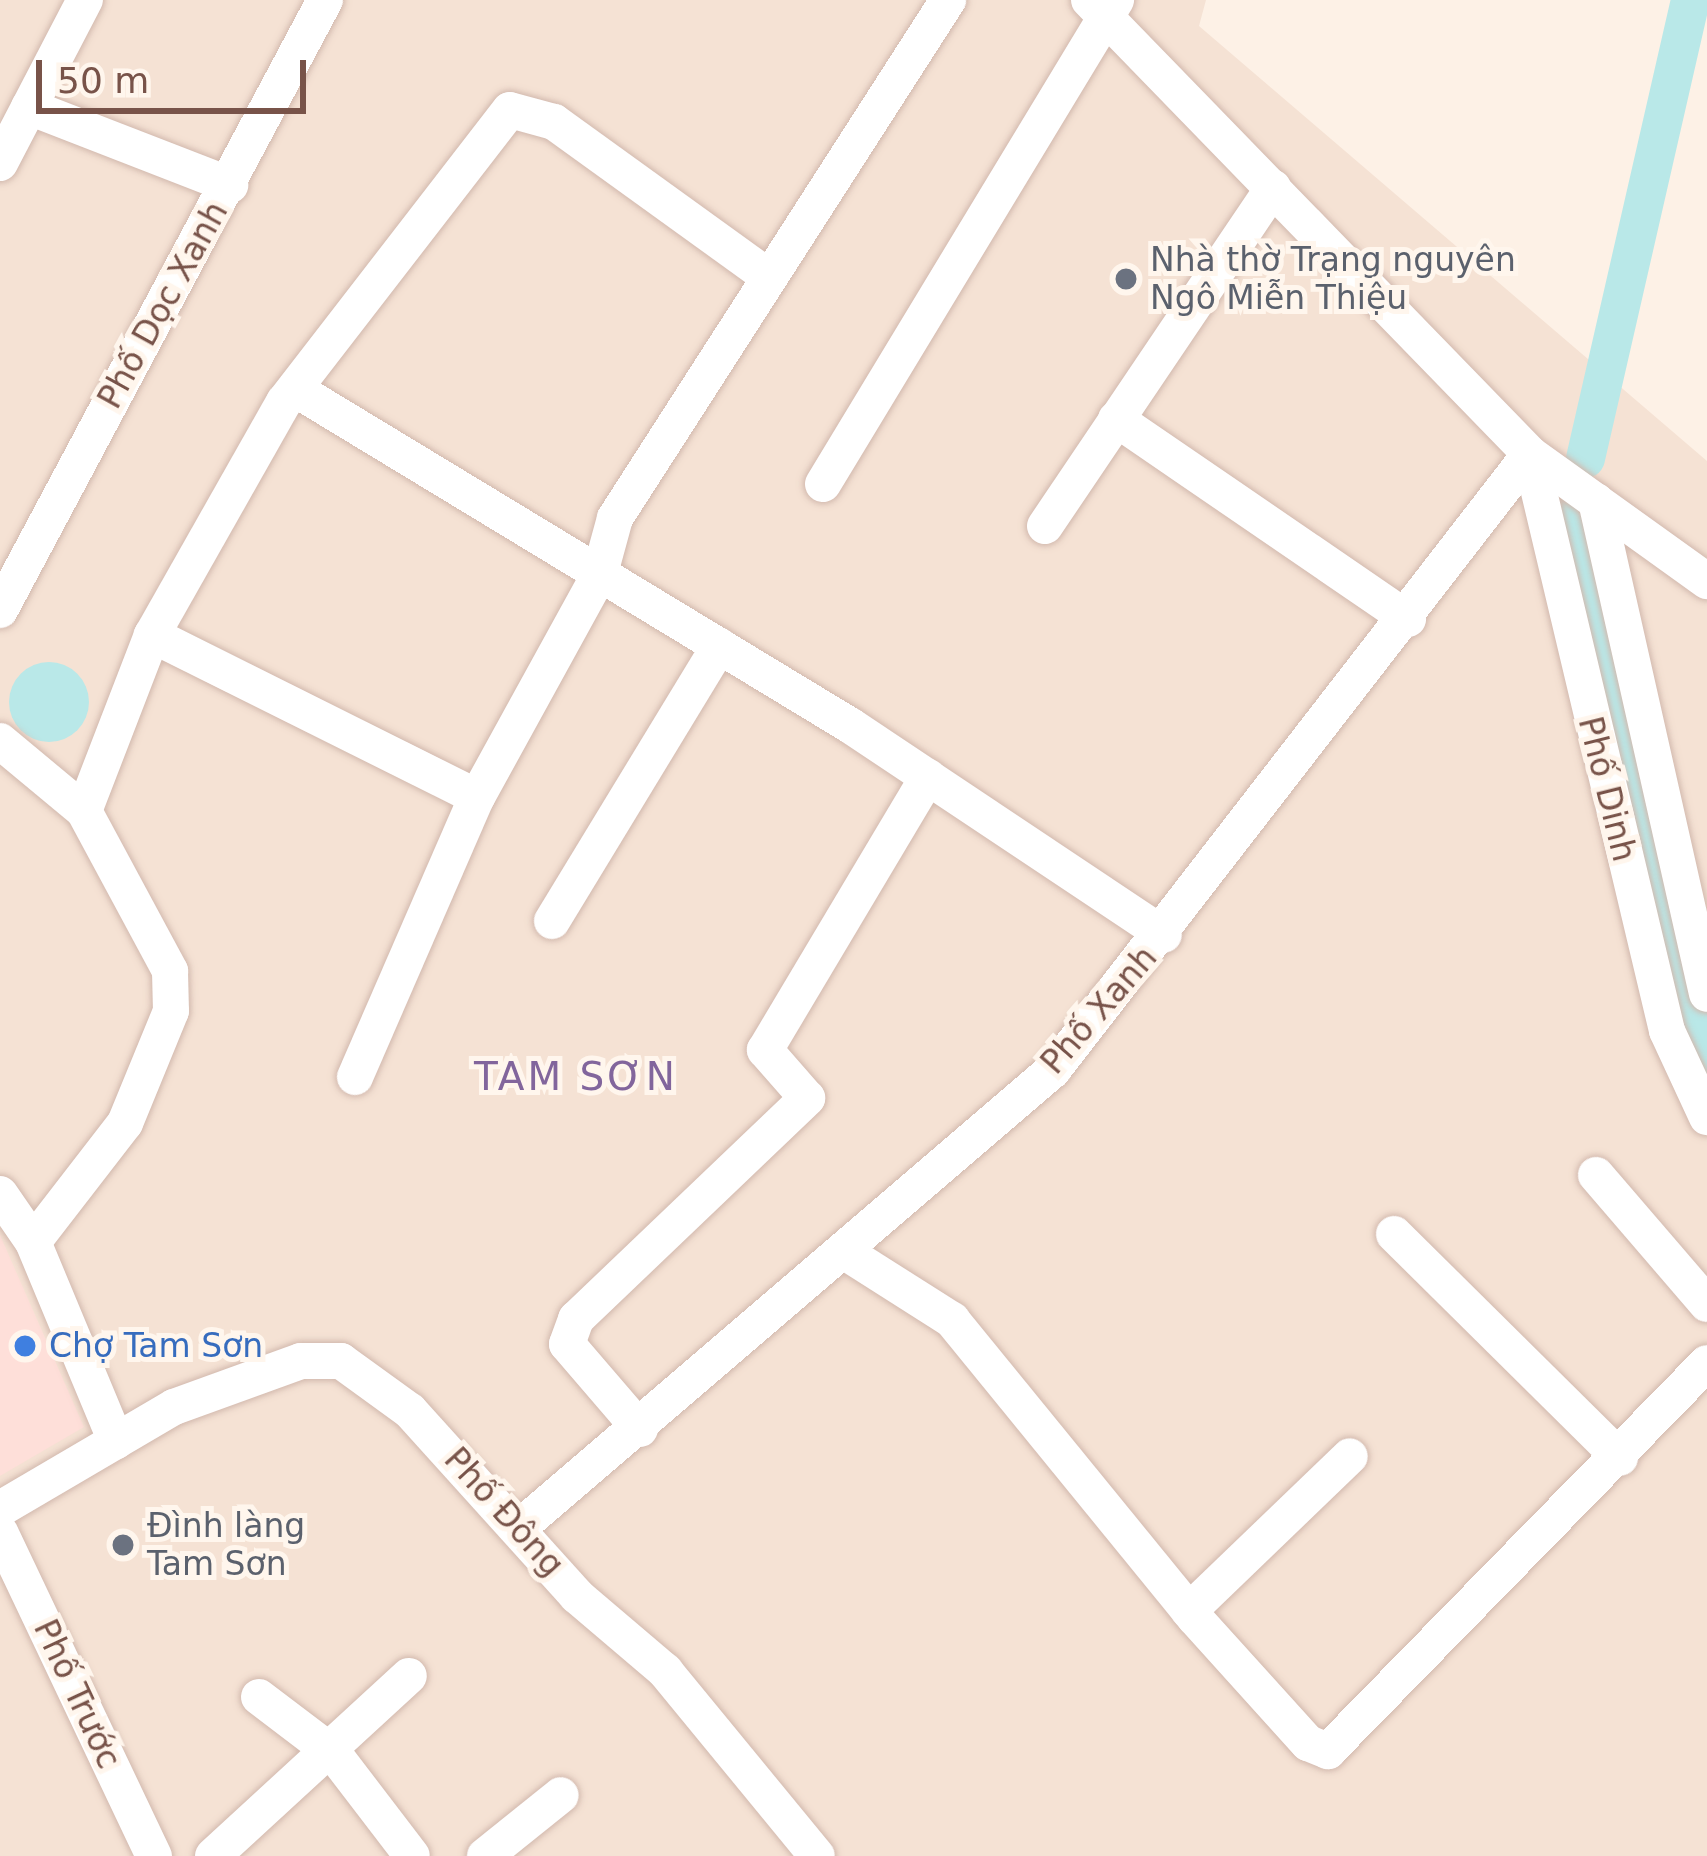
<!DOCTYPE html>
<html>
<head>
<meta charset="utf-8">
<style>
  body { margin:0 }
  #map { position:relative; width:1707px; height:1856px; overflow:hidden; background:#fdf1e6; font-family:"DejaVu Sans",sans-serif }
  div>[style] { position:absolute }
  .residential>* { inset:0; background:#f5e2d4 }
  .commercial>* { inset:0; background:#fedfd9 }
  .water>* { inset:0; background:#b9e8e8 }
  .round { border-radius:50% }
  .canal>* { height:39px; margin:-19.5px; padding:0 19.5px; transform-origin:19.5px; border-radius:19.5px; background:#b9e8e8 }
  .roads { filter:drop-shadow(0 0 3px #d2b9ae) drop-shadow(0 0 3px #d2b9ae) }
  .minor>* { height:36px; margin:-18px; padding:0 18px; transform-origin:18px; border-radius:18px; background:#fff }
  .dots>* { width:33px; height:33px; translate:-50% -50%; box-sizing:border-box; border:6px solid #fff6ed; border-radius:50% }
  span { translate:-50% -50%; white-space:nowrap; text-align:center; line-height:1.15; -webkit-text-stroke:10px #fff6ed; paint-order:stroke }
  .worship-label { font-size:33px; color:#5b616d }
  .left { translate:0 -50%; text-align:left }
  .street-label { font-size:33px; color:#785349 }
  .shop-label { font-size:33px; color:#366cbe }
  .quarter-label { font-size:39px; color:#82659c; letter-spacing:3px }
  .scale { position:absolute; left:36px; top:60px; width:270px; height:54px; box-sizing:border-box; border:6px solid #785349; border-top:0; padding-left:15px; font-size:36px; line-height:42px; white-space:nowrap; color:#785349; -webkit-text-stroke:9px #fff6ed; paint-order:stroke }
</style>
</head>
<body>
<div id="map">
  <div class="residential">
    <div style="clip-path:polygon(0 0,1206px 0,1199px 26px,1707px 461px,1707px 1856px,0 1856px)"></div>
  </div>
  <div class="commercial">
    <div style="clip-path:polygon(0 1235px,84px 1427px,0 1476px)"></div>
  </div>
  <div class="water">
    <div class="round" style="left:9px;top:662px;width:80px;height:80px"></div>
  </div>
  <div class="canal">
    <div style="left:1585px;top:458px;width:470px;rotate:-77.1deg"></div>
    <div style="left:1572px;top:507px;width:423px;rotate:77.6deg"></div>
    <div style="left:1663px;top:920px;width:149px;rotate:72.8deg"></div>
  </div>
  <div class="roads">
    <div class="minor">
      <div style="left:1089px;top:0;width:633px;rotate:45.83deg"></div>
      <div style="left:1530px;top:454px;width:218px;rotate:35.7deg"></div>
      <div style="left:29px;top:107px;width:216px;rotate:21.2deg"></div>
      <div style="left:0;top:163px;width:184px;rotate:-62.5deg"></div>
      <div style="left:295px;top:389px;width:650px;rotate:31.22deg"></div>
      <div style="left:851px;top:726px;width:376px;rotate:33.7deg"></div>
      <div style="left:1116px;top:419px;width:354px;rotate:34.4deg"></div>
      <div style="left:1530px;top:454px;width:593px;rotate:76.64deg"></div>
      <div style="left:1667px;top:1031px;width:95px;rotate:65.1deg"></div>
      <div style="left:823px;top:484px;width:566px;rotate:-58.81deg"></div>
      <div style="left:1596px;top:501px;width:505px;rotate:77.31deg"></div>
      <div style="left:1045px;top:526px;width:408px;rotate:-56deg"></div>
      <div style="left:0;top:610px;width:691px;rotate:-61.95deg"></div>
      <div style="left:152px;top:635px;width:363px;rotate:26.5deg"></div>
      <div style="left:0;top:741px;width:109px;rotate:39.8deg"></div>
      <div style="left:84px;top:811px;width:182px;rotate:61.7deg"></div>
      <div style="left:170px;top:971px;width:40px;rotate:88.6deg"></div>
      <div style="left:171px;top:1011px;width:121px;rotate:112.3deg"></div>
      <div style="left:125px;top:1123px;width:150px;rotate:127.7deg"></div>
      <div style="left:84px;top:811px;width:189px;rotate:-68.9deg"></div>
      <div style="left:152px;top:635px;width:268px;rotate:-60.5deg"></div>
      <div style="left:284px;top:402px;width:369px;rotate:-52.3deg"></div>
      <div style="left:510px;top:110px;width:46px;rotate:15.3deg"></div>
      <div style="left:554px;top:122px;width:265px;rotate:35.8deg"></div>
      <div style="left:552px;top:921px;width:322px;rotate:-58.7deg"></div>
      <div style="left:355px;top:1077px;width:305px;rotate:-66.5deg"></div>
      <div style="left:477px;top:797px;width:256px;rotate:-61.2deg"></div>
      <div style="left:600px;top:573px;width:57px;rotate:-74.7deg"></div>
      <div style="left:615px;top:518px;width:616px;rotate:-57.26deg"></div>
      <div style="left:1596px;top:1175px;width:170px;rotate:49.3deg"></div>
      <div style="left:0;top:1194px;width:58px;rotate:55.5deg"></div>
      <div style="left:33px;top:1242px;width:216px;rotate:67.4deg"></div>
      <div style="left:1394px;top:1234px;width:318px;rotate:44.7deg"></div>
      <div style="left:845px;top:1252px;width:127px;rotate:32.4deg"></div>
      <div style="left:952px;top:1320px;width:383px;rotate:50.8deg"></div>
      <div style="left:1194px;top:1617px;width:170px;rotate:47.9deg"></div>
      <div style="left:1308px;top:1743px;width:22px;rotate:22deg"></div>
      <div style="left:1328px;top:1751px;width:542px;rotate:-45.67deg"></div>
      <div style="left:640px;top:1429px;width:112px;rotate:-130.7deg"></div>
      <div style="left:567px;top:1344px;width:27px;rotate:-70deg"></div>
      <div style="left:576px;top:1319px;width:320px;rotate:-43.7deg"></div>
      <div style="left:807px;top:1098px;width:64px;rotate:-131.2deg"></div>
      <div style="left:765px;top:1050px;width:318px;rotate:-59.2deg"></div>
      <div style="left:0;top:1509px;width:202px;rotate:-30.4deg"></div>
      <div style="left:174px;top:1407px;width:135px;rotate:-19.9deg"></div>
      <div style="left:301px;top:1361px;width:40px"></div>
      <div style="left:341px;top:1361px;width:85px;rotate:35.9deg"></div>
      <div style="left:410px;top:1411px;width:249px;rotate:47.9deg"></div>
      <div style="left:577px;top:1596px;width:116px;rotate:40.4deg"></div>
      <div style="left:665px;top:1671px;width:239px;rotate:50.6deg"></div>
      <div style="left:521px;top:1526px;width:701px;rotate:-40.6deg"></div>
      <div style="left:1053px;top:1070px;width:779px;rotate:-52.25deg"></div>
      <div style="left:0;top:1532px;width:359px;rotate:64.6deg"></div>
      <div style="left:1189px;top:1611px;width:223px;rotate:-43.9deg"></div>
      <div style="left:259px;top:1697px;width:94px;rotate:37.2deg"></div>
      <div style="left:334px;top:1754px;width:128px;rotate:52.6deg"></div>
      <div style="left:213px;top:1856px;width:266px;rotate:-42.6deg"></div>
      <div style="left:485px;top:1856px;width:97px;rotate:-38.8deg"></div>
    </div>
  </div>
  <div class="dots">
    <div style="left:1126px;top:279px;background:#6b7280"></div>
    <div style="left:25px;top:1346px;background:#3f7fe0"></div>
    <div style="left:123px;top:1545px;background:#6b7280"></div>
  </div>
  <div class="worship-label">
    <span class="left" style="left:1150px;top:279px">Nhà thờ Trạng nguyên<br>Ngô Miễn Thiệu</span>
    <span class="left" style="left:147px;top:1545px">Đình làng<br>Tam Sơn</span>
  </div>
  <div class="street-label">
    <span style="left:163px;top:305px;rotate:-61deg">Phố Dọc Xanh</span>
    <span style="left:1607px;top:789px;rotate:76deg">Phố Dinh</span>
    <span style="left:1099px;top:1010px;rotate:-49deg">Phố Xanh</span>
    <span style="left:504px;top:1512px;rotate:48deg">Phố Đông</span>
    <span style="left:77px;top:1694px;rotate:65deg">Phố Trước</span>
  </div>
  <div class="shop-label">
    <span class="left" style="left:49px;top:1346px">Chợ Tam Sơn</span>
  </div>
  <div class="quarter-label">
    <span style="left:576px;top:1077px">TAM SƠN</span>
  </div>
  <div class="scale">50 m</div>
</div>
</body>
</html>
